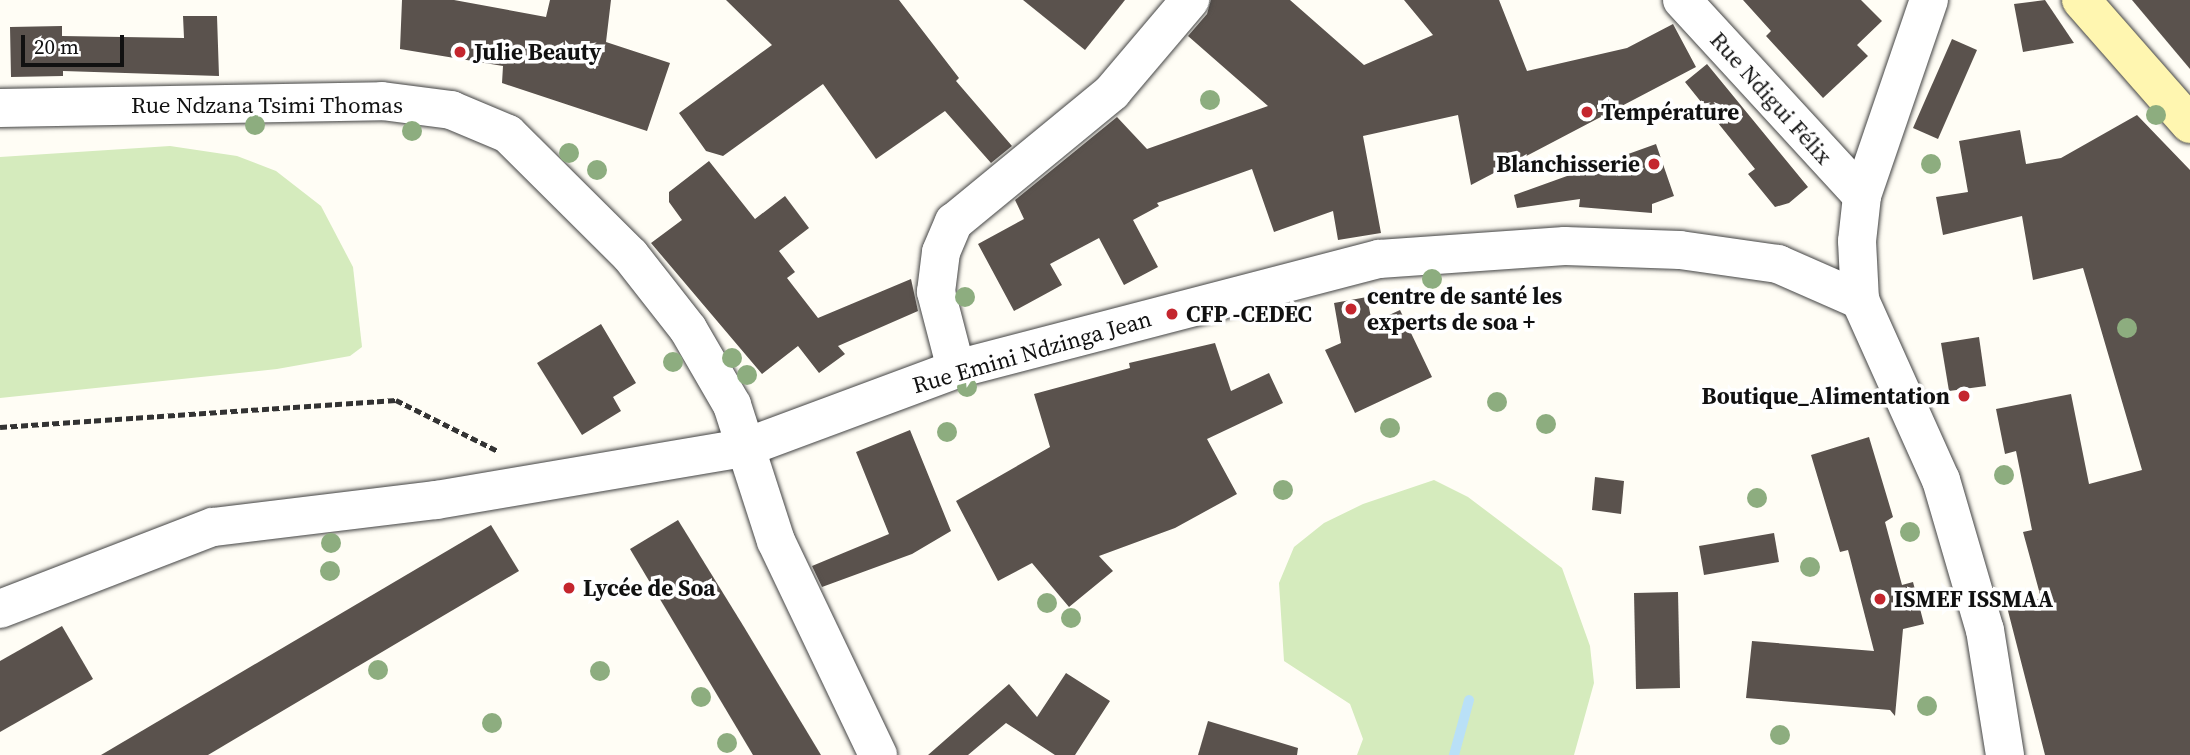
<!DOCTYPE html>
<html>
<head>
<meta charset="utf-8">
<style>
  body { margin:0 }
  #map { position:relative; width:2190px; height:755px; overflow:hidden; background:#fffdf5; font-family:"Source Serif 4",serif }
  div>[style] { position:absolute }
  .green>* { inset:0; background:#d5ebbd }
  .stream>* { height:10px; margin:-5px; padding:0 5px; transform-origin:5px; border-radius:5px; background:#b9e0f7 }
  .building>* { inset:0; background:#5a524d }
  .path>* { height:4.5px; margin-top:-2.25px; transform-origin:0; background:repeating-linear-gradient(90deg,#333 0 7px,transparent 0 10.5px) }
  .roads { filter:drop-shadow(0 0 2px #444) drop-shadow(0 0 2px #444) }
  .street>* { height:38px; margin:-19px; padding:0 19px; transform-origin:19px; border-radius:19px; background:#fff }
  .secondary>* { height:38px; margin:-19px; padding:0 19px; transform-origin:19px; border-radius:19px; background:#fff6b0 }
  .trees>* { width:20px; height:20px; margin:-10px; border-radius:50%; background:#8dad7f }
  .dots>* { width:19px; height:19px; translate:-50% -50%; box-sizing:border-box; border:4px solid #fff; border-radius:50% }
  span { translate:-50% -50%; white-space:nowrap; text-align:center; line-height:1.15; -webkit-text-stroke:7px #fff; paint-order:stroke }
  .poi-label { font-size:23px; color:#111; font-weight:700 }
  .left { translate:0 -50%; text-align:left }
  .right { translate:-100% -50%; text-align:right }
  .street-label { font-size:23px; color:#111 }
  .scale { position:absolute; left:21px; top:35px; width:103px; height:32px; box-sizing:border-box; border:4px solid #111; border-top:0; padding-left:9px; font-size:21px; line-height:24px; white-space:nowrap; color:#111; -webkit-text-stroke:5px #fff; paint-order:stroke }
</style>
</head>
<body>
<div id="map">
  <div class="green">
    <div style="clip-path:polygon(170px 146px,237px 156px,276px 171px,321px 206px,353px 267px,362px 347px,350px 356px,277px 369px,0 398px,0 157px)"></div>
    <div style="clip-path:polygon(1434px 480px,1468px 497px,1562px 568px,1590px 646px,1594px 683px,1574px 755px,1357px 755px,1363px 739px,1350px 704px,1284px 661px,1279px 583px,1294px 547px,1324px 523px,1363px 504px)"></div>
  </div>
  <div class="stream">
    <div style="left:1454px;top:755px;width:57px;rotate:-74.7deg"></div>
  </div>
  <div class="building">
    <div style="clip-path:polygon(402px 0,454px 0,546px 17px,550px 0,611px 0,606px 42px,670px 63px,647px 131px,502px 83px,503px 66px,400px 49px)"></div>
    <div style="clip-path:polygon(726px 0,899px 0,959px 78px,956px 81px,1012px 146px,991px 163px,945px 111px,876px 159px,823px 84px,723px 156px,706px 151px,679px 113px,772px 45px)"></div>
    <div style="clip-path:polygon(1023px 0,1125px 0,1085px 50px)"></div>
    <div style="clip-path:polygon(1211px 0,1290px 0,1364px 65px,1433px 35px,1404px 0,1499px 0,1527px 71px,1627px 48px,1673px 24px,1696px 67px,1471px 185px,1458px 115px,1363px 136px,1381px 233px,1338px 240px,1333px 211px,1274px 232px,1252px 169px,1157px 203px,1159px 206px,1133px 220px,1158px 267px,1124px 285px,1099px 238px,1050px 264px,1062px 285px,1014px 311px,978px 244px,1024px 219px,1015px 200px,1117px 117px,1147px 149px,1268px 106px,1188px 36px,1207px 14px)"></div>
    <div style="clip-path:polygon(1743px 0,1861px 0,1882px 21px,1857px 45px,1868px 56px,1823px 98px,1766px 36px,1771px 31px)"></div>
    <div style="clip-path:polygon(2045px 0,2074px 43px,2023px 52px,2014px 4px)"></div>
    <div style="clip-path:polygon(2132px 0,2190px 0,2190px 69px)"></div>
    <div style="clip-path:polygon(183px 16px,217px 16px,219px 76px,63px 71px,63px 76px,11px 77px,10px 27px,62px 26px,62px 36px,184px 38px)"></div>
    <div style="clip-path:polygon(1952px 39px,1977px 50px,1938px 139px,1913px 128px)"></div>
    <div style="clip-path:polygon(1707px 64px,1808px 187px,1789px 203px,1775px 207px,1748px 174px,1755px 169px,1685px 82px)"></div>
    <div style="clip-path:polygon(2137px 115px,2190px 170px,2190px 755px,2045px 755px,2007px 607px,2041px 598px,2023px 532px,2032px 530px,2016px 451px,2005px 454px,1996px 409px,2071px 394px,2089px 484px,2142px 470px,2083px 268px,2033px 280px,2022px 216px,1943px 235px,1936px 197px,1968px 192px,1959px 141px,2020px 130px,2026px 164px,2061px 158px)"></div>
    <div style="clip-path:polygon(1656px 144px,1674px 196px,1652px 204px,1652px 213px,1579px 207px,1580px 199px,1517px 208px,1514px 195px)"></div>
    <div style="clip-path:polygon(709px 161px,755px 219px,785px 196px,809px 228px,779px 251px,795px 272px,787px 278px,818px 318px,911px 279px,918px 311px,838px 346px,845px 354px,819px 373px,798px 346px,762px 374px,651px 243px,682px 220px,669px 202px,669px 192px)"></div>
    <div style="clip-path:polygon(1367px 297px,1372px 323px,1400px 310px,1432px 377px,1355px 413px,1325px 350px,1341px 343px,1334px 303px)"></div>
    <div style="clip-path:polygon(601px 324px,636px 383px,613px 397px,621px 411px,582px 435px,537px 363px)"></div>
    <div style="clip-path:polygon(1979px 337px,1986px 386px,1949px 391px,1941px 343px)"></div>
    <div style="clip-path:polygon(1215px 343px,1231px 391px,1269px 373px,1283px 403px,1207px 439px,1237px 494px,1175px 528px,1099px 556px,1113px 571px,1069px 607px,1032px 563px,998px 581px,956px 501px,1050px 447px,1034px 394px,1130px 368px,1129px 363px)"></div>
    <div style="clip-path:polygon(910px 430px,951px 531px,912px 554px,822px 587px,812px 566px,889px 534px,856px 452px)"></div>
    <div style="clip-path:polygon(1869px 437px,1893px 517px,1885px 522px,1902px 585px,1913px 582px,1924px 624px,1903px 629px,1895px 716px,1890px 710px,1746px 698px,1752px 641px,1874px 651px,1848px 550px,1840px 552px,1811px 455px)"></div>
    <div style="clip-path:polygon(1595px 477px,1624px 481px,1621px 514px,1592px 510px)"></div>
    <div style="clip-path:polygon(678px 520px,744px 627px,821px 755px,753px 755px,630px 549px)"></div>
    <div style="clip-path:polygon(491px 525px,519px 571px,208px 755px,101px 755px)"></div>
    <div style="clip-path:polygon(1774px 533px,1779px 562px,1704px 575px,1699px 546px)"></div>
    <div style="clip-path:polygon(1678px 592px,1680px 688px,1636px 689px,1634px 593px)"></div>
    <div style="clip-path:polygon(62px 626px,93px 679px,0 732px,0 661px)"></div>
    <div style="clip-path:polygon(1066px 673px,1110px 701px,1075px 755px,1055px 755px,1006px 723px,968px 755px,928px 755px,1009px 684px,1037px 717px)"></div>
    <div style="clip-path:polygon(1208px 721px,1298px 748px,1297px 755px,1198px 755px)"></div>
  </div>
  <div class="path">
    <div style="left:0;top:427px;width:397px;rotate:-3.9deg"></div>
    <div style="left:396px;top:400px;width:114px;rotate:26.6deg"></div>
  </div>
  <div class="roads">
    <div class="street">
      <div style="left:1682px;top:0;width:266px;rotate:47.4deg"></div>
      <div style="left:1929px;top:0;width:207px;rotate:108.9deg"></div>
      <div style="left:1862px;top:196px;width:45px;rotate:96.3deg"></div>
      <div style="left:1857px;top:241px;width:59px;rotate:87.1deg"></div>
      <div style="left:1860px;top:300px;width:197px;rotate:65.8deg"></div>
      <div style="left:1941px;top:480px;width:156px;rotate:73.7deg"></div>
      <div style="left:1985px;top:630px;width:127px;rotate:80.9deg"></div>
      <div style="left:0;top:108px;width:382px;rotate:-1deg"></div>
      <div style="left:382px;top:101px;width:70px;rotate:7.4deg"></div>
      <div style="left:451px;top:110px;width:62px;rotate:22.8deg"></div>
      <div style="left:508px;top:134px;width:172px;rotate:44.8deg"></div>
      <div style="left:630px;top:255px;width:94px;rotate:51.9deg"></div>
      <div style="left:688px;top:329px;width:88px;rotate:59.9deg"></div>
      <div style="left:732px;top:405px;width:143px;rotate:72.1deg"></div>
      <div style="left:776px;top:541px;width:237px;rotate:64.5deg"></div>
      <div style="left:956px;top:369px;width:80px;rotate:-104.6deg"></div>
      <div style="left:936px;top:292px;width:40px;rotate:-82.9deg"></div>
      <div style="left:941px;top:252px;width:33px;rotate:-67deg"></div>
      <div style="left:954px;top:222px;width:205px;rotate:-39.4deg"></div>
      <div style="left:1112px;top:92px;width:121px;rotate:-49.7deg"></div>
      <div style="left:0;top:609px;width:228px;rotate:-21.1deg"></div>
      <div style="left:213px;top:527px;width:225px;rotate:-6.9deg"></div>
      <div style="left:436px;top:500px;width:312px;rotate:-9.6deg"></div>
      <div style="left:744px;top:448px;width:226px;rotate:-20.4deg"></div>
      <div style="left:956px;top:369px;width:437px;rotate:-14.6deg"></div>
      <div style="left:1379px;top:259px;width:186px;rotate:-4deg"></div>
      <div style="left:1565px;top:246px;width:115px;rotate:2deg"></div>
      <div style="left:1680px;top:250px;width:99px;rotate:8.1deg"></div>
      <div style="left:1778px;top:264px;width:90px;rotate:23.7deg"></div>
    </div>
    <div class="secondary">
      <div style="left:2081px;top:0;width:165px;rotate:48.7deg"></div>
    </div>
  </div>
  <div class="trees">
    <div style="left:1210px;top:100px"></div>
    <div style="left:2156px;top:115px"></div>
    <div style="left:255px;top:125px"></div>
    <div style="left:412px;top:131px"></div>
    <div style="left:569px;top:153px"></div>
    <div style="left:1931px;top:164px"></div>
    <div style="left:597px;top:170px"></div>
    <div style="left:1432px;top:279px"></div>
    <div style="left:965px;top:297px"></div>
    <div style="left:1254px;top:313px"></div>
    <div style="left:2127px;top:328px"></div>
    <div style="left:732px;top:358px"></div>
    <div style="left:673px;top:362px"></div>
    <div style="left:747px;top:375px"></div>
    <div style="left:967px;top:387px"></div>
    <div style="left:1497px;top:402px"></div>
    <div style="left:1546px;top:424px"></div>
    <div style="left:1390px;top:428px"></div>
    <div style="left:947px;top:432px"></div>
    <div style="left:2004px;top:475px"></div>
    <div style="left:1283px;top:490px"></div>
    <div style="left:1757px;top:498px"></div>
    <div style="left:1910px;top:532px"></div>
    <div style="left:331px;top:543px"></div>
    <div style="left:1810px;top:567px"></div>
    <div style="left:330px;top:571px"></div>
    <div style="left:1047px;top:603px"></div>
    <div style="left:1071px;top:618px"></div>
    <div style="left:378px;top:670px"></div>
    <div style="left:600px;top:671px"></div>
    <div style="left:701px;top:697px"></div>
    <div style="left:1927px;top:706px"></div>
    <div style="left:492px;top:723px"></div>
    <div style="left:1780px;top:735px"></div>
    <div style="left:727px;top:743px"></div>
  </div>
  <div class="dots">
    <div style="left:460px;top:52px;background:#c4262e"></div>
    <div style="left:1587px;top:112px;background:#c4262e"></div>
    <div style="left:1654px;top:164px;background:#c4262e"></div>
    <div style="left:1351px;top:309px;background:#c4262e"></div>
    <div style="left:1172px;top:314px;background:#c4262e"></div>
    <div style="left:1964px;top:396px;background:#c4262e"></div>
    <div style="left:569px;top:588px;background:#c4262e"></div>
    <div style="left:1880px;top:599px;background:#c4262e"></div>
  </div>
  <div class="poi-label">
    <span class="left" style="left:474px;top:52px">Julie Beauty</span>
    <span class="left" style="left:1601px;top:112px">Température</span>
    <span class="right" style="left:1640px;top:164px">Blanchisserie</span>
    <span class="left" style="left:1367px;top:309px">centre de santé les<br>experts de soa +</span>
    <span class="left" style="left:1186px;top:314px">CFP -CEDEC</span>
    <span class="right" style="left:1950px;top:396px">Boutique_Alimentation</span>
    <span class="left" style="left:583px;top:588px">Lycée de Soa</span>
    <span class="left" style="left:1894px;top:599px">ISMEF ISSMAA</span>
  </div>
  <div class="street-label">
    <span style="left:1771px;top:98px;rotate:48deg">Rue Ndigui Félix</span>
    <span style="left:267px;top:105px">Rue Ndzana Tsimi Thomas</span>
    <span style="left:1032px;top:352px;rotate:-16deg">Rue Emini Ndzinga Jean</span>
  </div>
  <div class="scale">20 m</div>
</div>
</body>
</html>
